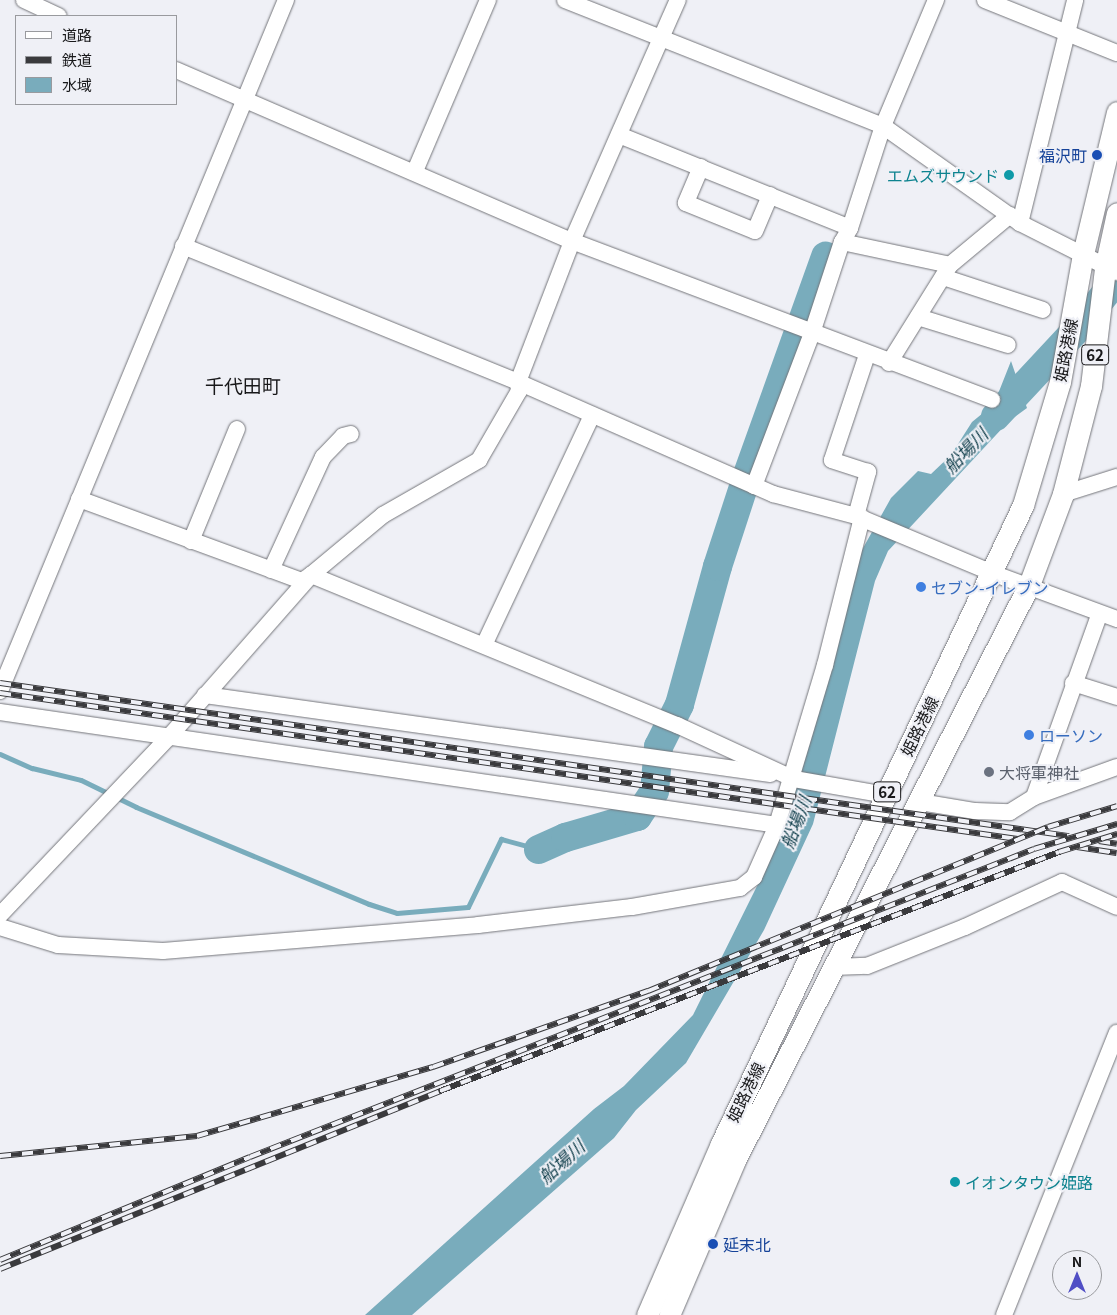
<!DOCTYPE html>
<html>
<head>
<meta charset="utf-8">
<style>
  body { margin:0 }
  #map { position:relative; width:1117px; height:1315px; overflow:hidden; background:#eff0f6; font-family:Georgia,"Noto Sans JP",serif }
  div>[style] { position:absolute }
  .water>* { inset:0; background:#79acbc }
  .stream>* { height:5px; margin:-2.5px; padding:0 2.5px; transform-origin:2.5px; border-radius:2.5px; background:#79acbc }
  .river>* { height:29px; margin:-14.5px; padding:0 14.5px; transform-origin:14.5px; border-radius:14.5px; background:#79acbc }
  .roads { filter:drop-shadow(0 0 1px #74757a) drop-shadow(0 0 1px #74757a) }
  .minor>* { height:16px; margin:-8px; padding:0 8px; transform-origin:8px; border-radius:8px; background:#fff }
  .major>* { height:21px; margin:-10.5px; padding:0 10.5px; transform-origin:10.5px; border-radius:10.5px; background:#fff }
  .rail>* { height:5.5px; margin-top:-2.75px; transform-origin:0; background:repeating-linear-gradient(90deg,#eff0f6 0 11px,#3a3a3d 0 22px); box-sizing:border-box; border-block:1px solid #3a3a3d }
  .dots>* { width:14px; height:14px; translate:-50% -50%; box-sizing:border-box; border:2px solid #eff0f6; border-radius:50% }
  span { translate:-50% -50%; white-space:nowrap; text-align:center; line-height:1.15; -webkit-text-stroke:4px #eff0f6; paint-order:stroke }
  .shield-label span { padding:1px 4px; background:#eff0f6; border:1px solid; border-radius:4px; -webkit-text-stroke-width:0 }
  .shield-label { font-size:15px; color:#18181a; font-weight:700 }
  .transit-label { font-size:16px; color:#164399 }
  .right { translate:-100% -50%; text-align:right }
  .left { translate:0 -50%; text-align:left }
  .culture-label { font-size:16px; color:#0d838f }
  .street-label { font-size:16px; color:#18181a }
  .shop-label { font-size:16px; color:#366cbe }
  .worship-label { font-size:16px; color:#5b616d }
  .water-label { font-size:18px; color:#0e3d4a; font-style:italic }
  .quarter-label { font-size:19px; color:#18181a }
  .legend { position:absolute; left:15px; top:15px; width:162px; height:90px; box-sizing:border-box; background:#eff0f6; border:1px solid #999a9e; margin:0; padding:6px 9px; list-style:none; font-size:15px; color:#18181a }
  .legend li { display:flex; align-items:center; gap:10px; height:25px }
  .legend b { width:25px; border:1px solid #999a9e }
  .north { position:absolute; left:1052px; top:1250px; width:50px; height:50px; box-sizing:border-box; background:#eff0f6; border:1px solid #999a9e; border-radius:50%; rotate:0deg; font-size:14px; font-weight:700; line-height:20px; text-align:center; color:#18181a }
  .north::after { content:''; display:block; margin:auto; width:18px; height:22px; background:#504ec5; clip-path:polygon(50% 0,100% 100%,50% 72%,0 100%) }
</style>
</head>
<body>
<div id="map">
  <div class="water">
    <div style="clip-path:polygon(1011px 361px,1027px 408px,1009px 421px,888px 551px,875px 581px,813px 824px,764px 930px,686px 1063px,636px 1110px,614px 1138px,412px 1315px,365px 1315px,594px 1109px,624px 1086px,693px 1015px,758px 884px,858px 557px,891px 498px,918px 471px,931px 474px,951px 455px,972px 422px,994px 404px)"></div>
  </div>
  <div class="stream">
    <div style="left:0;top:754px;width:35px;rotate:24deg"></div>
    <div style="left:32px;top:768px;width:50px;rotate:13.8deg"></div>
    <div style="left:81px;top:780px;width:61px;rotate:26.1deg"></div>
    <div style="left:136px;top:807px;width:252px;rotate:22.6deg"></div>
    <div style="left:369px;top:904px;width:29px;rotate:18deg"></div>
    <div style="left:397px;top:913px;width:71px;rotate:-4.8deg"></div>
    <div style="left:468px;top:907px;width:76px;rotate:-64.1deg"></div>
    <div style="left:501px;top:839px;width:38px;rotate:15deg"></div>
  </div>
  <div class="river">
    <div style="left:995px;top:416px;width:120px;rotate:-47deg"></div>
    <div style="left:1077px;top:328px;width:64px;rotate:-51.3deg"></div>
    <div style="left:538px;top:849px;width:30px;rotate:-24deg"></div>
    <div style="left:565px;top:837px;width:75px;rotate:-16.3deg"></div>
    <div style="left:637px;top:816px;width:30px;rotate:-56deg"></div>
    <div style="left:654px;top:791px;width:45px;rotate:-84.9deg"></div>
    <div style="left:658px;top:746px;width:47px;rotate:-63.4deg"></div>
    <div style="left:679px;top:704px;width:143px;rotate:-74.6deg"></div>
    <div style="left:717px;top:566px;width:97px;rotate:-71.9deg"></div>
    <div style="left:747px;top:474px;width:232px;rotate:-70.3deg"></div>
  </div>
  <div class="roads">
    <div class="minor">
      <div style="left:24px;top:0;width:38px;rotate:25deg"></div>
      <div style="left:565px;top:0;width:342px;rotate:21.6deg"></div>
      <div style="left:883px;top:126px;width:168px;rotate:35.3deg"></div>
      <div style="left:1020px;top:223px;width:109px;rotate:26.8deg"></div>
      <div style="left:985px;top:0;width:142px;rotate:21.9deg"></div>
      <div style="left:176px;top:70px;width:431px;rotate:23.4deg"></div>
      <div style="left:572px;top:241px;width:449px;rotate:20.7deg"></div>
      <div style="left:619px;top:135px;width:249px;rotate:21.9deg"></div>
      <div style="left:701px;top:167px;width:39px;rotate:113deg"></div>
      <div style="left:686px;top:203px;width:74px;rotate:22.1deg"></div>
      <div style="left:755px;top:231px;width:39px;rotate:-67deg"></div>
      <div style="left:415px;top:171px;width:186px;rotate:-66.9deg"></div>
      <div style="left:1020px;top:223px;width:230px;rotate:-76.1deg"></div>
      <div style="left:842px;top:242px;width:110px;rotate:12deg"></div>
      <div style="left:183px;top:246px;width:362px;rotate:22.1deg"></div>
      <div style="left:518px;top:382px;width:279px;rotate:23.7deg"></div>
      <div style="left:773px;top:494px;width:86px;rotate:14.8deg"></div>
      <div style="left:856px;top:516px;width:147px;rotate:22.7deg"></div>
      <div style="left:992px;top:573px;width:133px;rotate:20.2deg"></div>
      <div style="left:943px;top:277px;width:105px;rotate:18.3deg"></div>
      <div style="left:918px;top:317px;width:94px;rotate:17.3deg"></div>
      <div style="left:889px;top:363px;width:115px;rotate:-58.1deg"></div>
      <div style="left:950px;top:265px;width:78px;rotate:-39.8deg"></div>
      <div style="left:754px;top:486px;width:164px;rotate:-69.2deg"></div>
      <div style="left:812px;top:333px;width:96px;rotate:-71.8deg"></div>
      <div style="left:842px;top:242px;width:16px;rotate:-60deg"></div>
      <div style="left:850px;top:228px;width:107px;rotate:-72.1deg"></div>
      <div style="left:883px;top:126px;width:137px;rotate:-67.2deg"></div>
      <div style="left:1063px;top:494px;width:57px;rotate:-17.5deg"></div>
      <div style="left:79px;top:499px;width:238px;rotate:20.2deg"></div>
      <div style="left:302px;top:581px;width:11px;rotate:-34deg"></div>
      <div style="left:856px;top:516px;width:46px;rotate:-74.7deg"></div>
      <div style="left:868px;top:472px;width:38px;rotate:-162deg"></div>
      <div style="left:832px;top:460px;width:111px;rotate:-71.6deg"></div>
      <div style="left:191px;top:541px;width:121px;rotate:-67.7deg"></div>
      <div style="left:271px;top:570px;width:124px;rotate:-65.3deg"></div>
      <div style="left:323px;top:457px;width:29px;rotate:-46deg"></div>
      <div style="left:343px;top:436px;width:8px;rotate:-14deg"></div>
      <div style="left:311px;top:575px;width:396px;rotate:22.3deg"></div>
      <div style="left:677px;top:725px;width:129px;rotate:24.8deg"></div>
      <div style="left:794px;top:779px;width:93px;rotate:9.9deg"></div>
      <div style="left:484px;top:645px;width:254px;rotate:-64.8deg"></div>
      <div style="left:1073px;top:683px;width:46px;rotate:17.7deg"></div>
      <div style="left:0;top:691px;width:748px;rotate:-67.52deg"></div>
      <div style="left:205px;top:695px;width:571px;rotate:7.95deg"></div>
      <div style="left:0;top:712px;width:785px;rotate:8.27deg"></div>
      <div style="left:1034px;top:797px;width:195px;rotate:-70.3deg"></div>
      <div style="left:920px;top:802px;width:56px;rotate:9.3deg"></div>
      <div style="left:975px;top:811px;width:35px;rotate:2deg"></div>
      <div style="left:1010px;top:812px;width:28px;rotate:-32deg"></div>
      <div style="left:1034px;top:797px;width:88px;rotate:-19.9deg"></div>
      <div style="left:0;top:915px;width:244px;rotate:-46.5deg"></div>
      <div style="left:168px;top:738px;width:217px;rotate:-48.7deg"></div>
      <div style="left:311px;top:575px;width:94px;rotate:-39.8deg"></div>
      <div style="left:383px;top:515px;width:111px;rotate:-29.8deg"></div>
      <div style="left:479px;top:460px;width:80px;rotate:-59.9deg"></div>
      <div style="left:519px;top:391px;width:9px;rotate:-96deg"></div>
      <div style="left:518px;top:382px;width:151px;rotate:-69deg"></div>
      <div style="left:572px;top:241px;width:263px;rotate:-66.3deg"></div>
      <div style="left:0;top:927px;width:61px;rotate:17.2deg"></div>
      <div style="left:58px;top:945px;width:105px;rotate:3.3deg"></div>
      <div style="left:163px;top:951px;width:316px;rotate:-4.7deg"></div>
      <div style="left:478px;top:925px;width:155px;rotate:-6.7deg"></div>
      <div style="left:632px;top:907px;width:110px;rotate:-10deg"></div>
      <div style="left:740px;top:888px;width:18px;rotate:-38deg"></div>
      <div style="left:754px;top:877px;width:57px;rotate:-66.1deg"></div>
      <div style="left:777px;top:825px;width:167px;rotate:-73.3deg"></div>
      <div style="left:825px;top:665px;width:152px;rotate:-75.9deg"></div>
      <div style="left:834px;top:967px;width:33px;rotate:-2deg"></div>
      <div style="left:867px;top:966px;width:105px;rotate:-21.7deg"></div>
      <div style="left:965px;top:927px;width:107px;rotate:-24.9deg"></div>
      <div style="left:1062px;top:882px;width:60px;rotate:24.4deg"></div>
      <div style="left:1004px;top:1315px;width:304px;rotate:-68.2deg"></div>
    </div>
    <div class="major">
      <div style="left:647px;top:1315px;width:186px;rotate:-66.6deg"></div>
      <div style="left:721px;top:1144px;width:707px;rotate:-64.7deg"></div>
      <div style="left:1023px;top:505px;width:128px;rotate:-73.3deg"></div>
      <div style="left:1060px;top:382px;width:130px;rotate:-79.8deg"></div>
      <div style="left:1083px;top:254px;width:146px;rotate:-76.5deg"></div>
      <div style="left:669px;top:1315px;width:168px;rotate:-66.9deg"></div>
      <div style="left:735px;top:1160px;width:646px;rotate:-62.92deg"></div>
      <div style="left:1029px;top:585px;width:97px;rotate:-69.5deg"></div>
      <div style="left:1063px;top:494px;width:112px;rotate:-75.5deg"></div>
      <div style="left:1091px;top:386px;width:119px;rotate:-83.2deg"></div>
      <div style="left:1105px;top:268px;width:56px;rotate:-77.7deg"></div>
    </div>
  </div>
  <div class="rail">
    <div style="left:0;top:683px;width:1080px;rotate:8.15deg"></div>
    <div style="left:0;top:693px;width:1028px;rotate:8.16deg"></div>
    <div style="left:1099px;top:841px;width:18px;rotate:9deg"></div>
    <div style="left:1077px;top:847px;width:40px;rotate:8.5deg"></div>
    <div style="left:0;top:1156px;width:198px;rotate:-5.8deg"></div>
    <div style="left:197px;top:1136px;width:246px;rotate:-16.3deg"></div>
    <div style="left:433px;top:1067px;width:228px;rotate:-19.5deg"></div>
    <div style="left:648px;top:991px;width:432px;rotate:-22.3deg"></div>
    <div style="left:1048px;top:827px;width:72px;rotate:-16.9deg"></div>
    <div style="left:0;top:1260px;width:270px;rotate:-22.4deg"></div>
    <div style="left:250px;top:1157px;width:842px;rotate:-21.45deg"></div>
    <div style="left:1034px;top:849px;width:87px;rotate:-16.8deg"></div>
    <div style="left:0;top:1269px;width:475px;rotate:-22deg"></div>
    <div style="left:440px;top:1091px;width:664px;rotate:-21.11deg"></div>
    <div style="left:1059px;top:852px;width:61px;rotate:-17.2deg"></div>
  </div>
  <div class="dots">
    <div style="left:1097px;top:155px;background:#1a4fb4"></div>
    <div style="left:1009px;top:175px;background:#0f9aa8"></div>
    <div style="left:921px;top:587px;background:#3f7fe0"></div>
    <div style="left:1029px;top:735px;background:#3f7fe0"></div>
    <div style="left:989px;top:772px;background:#6b7280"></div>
    <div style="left:955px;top:1182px;background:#0f9aa8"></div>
    <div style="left:713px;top:1244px;background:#1a4fb4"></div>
  </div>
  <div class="shield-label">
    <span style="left:1095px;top:355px">62</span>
    <span style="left:887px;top:792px">62</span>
  </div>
  <div class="transit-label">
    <span class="right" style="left:1087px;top:155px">福沢町</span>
    <span class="left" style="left:723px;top:1244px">延末北</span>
  </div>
  <div class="culture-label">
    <span class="right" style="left:999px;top:175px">エムズサウンド</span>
    <span class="left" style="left:965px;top:1182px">イオンタウン姫路</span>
  </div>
  <div class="street-label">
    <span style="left:1065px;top:350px;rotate:-79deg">姫路港線</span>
    <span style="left:919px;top:726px;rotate:-64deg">姫路港線</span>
    <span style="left:745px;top:1092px;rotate:-64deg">姫路港線</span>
  </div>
  <div class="shop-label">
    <span class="left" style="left:931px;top:587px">セブン-イレブン</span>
    <span class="left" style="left:1039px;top:735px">ローソン</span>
  </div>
  <div class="worship-label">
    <span class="left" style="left:999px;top:772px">大将軍神社</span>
  </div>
  <div class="water-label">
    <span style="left:965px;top:450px;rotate:-46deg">船場川</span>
    <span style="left:795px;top:822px;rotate:-69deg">船場川</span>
    <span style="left:561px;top:1161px;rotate:-42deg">船場川</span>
  </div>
  <div class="quarter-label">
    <span style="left:243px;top:385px">千代田町</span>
  </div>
  <ul class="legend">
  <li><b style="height:6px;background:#fff"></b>道路</li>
  <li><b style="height:6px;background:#3a3a3d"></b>鉄道</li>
  <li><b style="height:14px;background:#79acbc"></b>水域</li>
  </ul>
  <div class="north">N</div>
</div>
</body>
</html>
